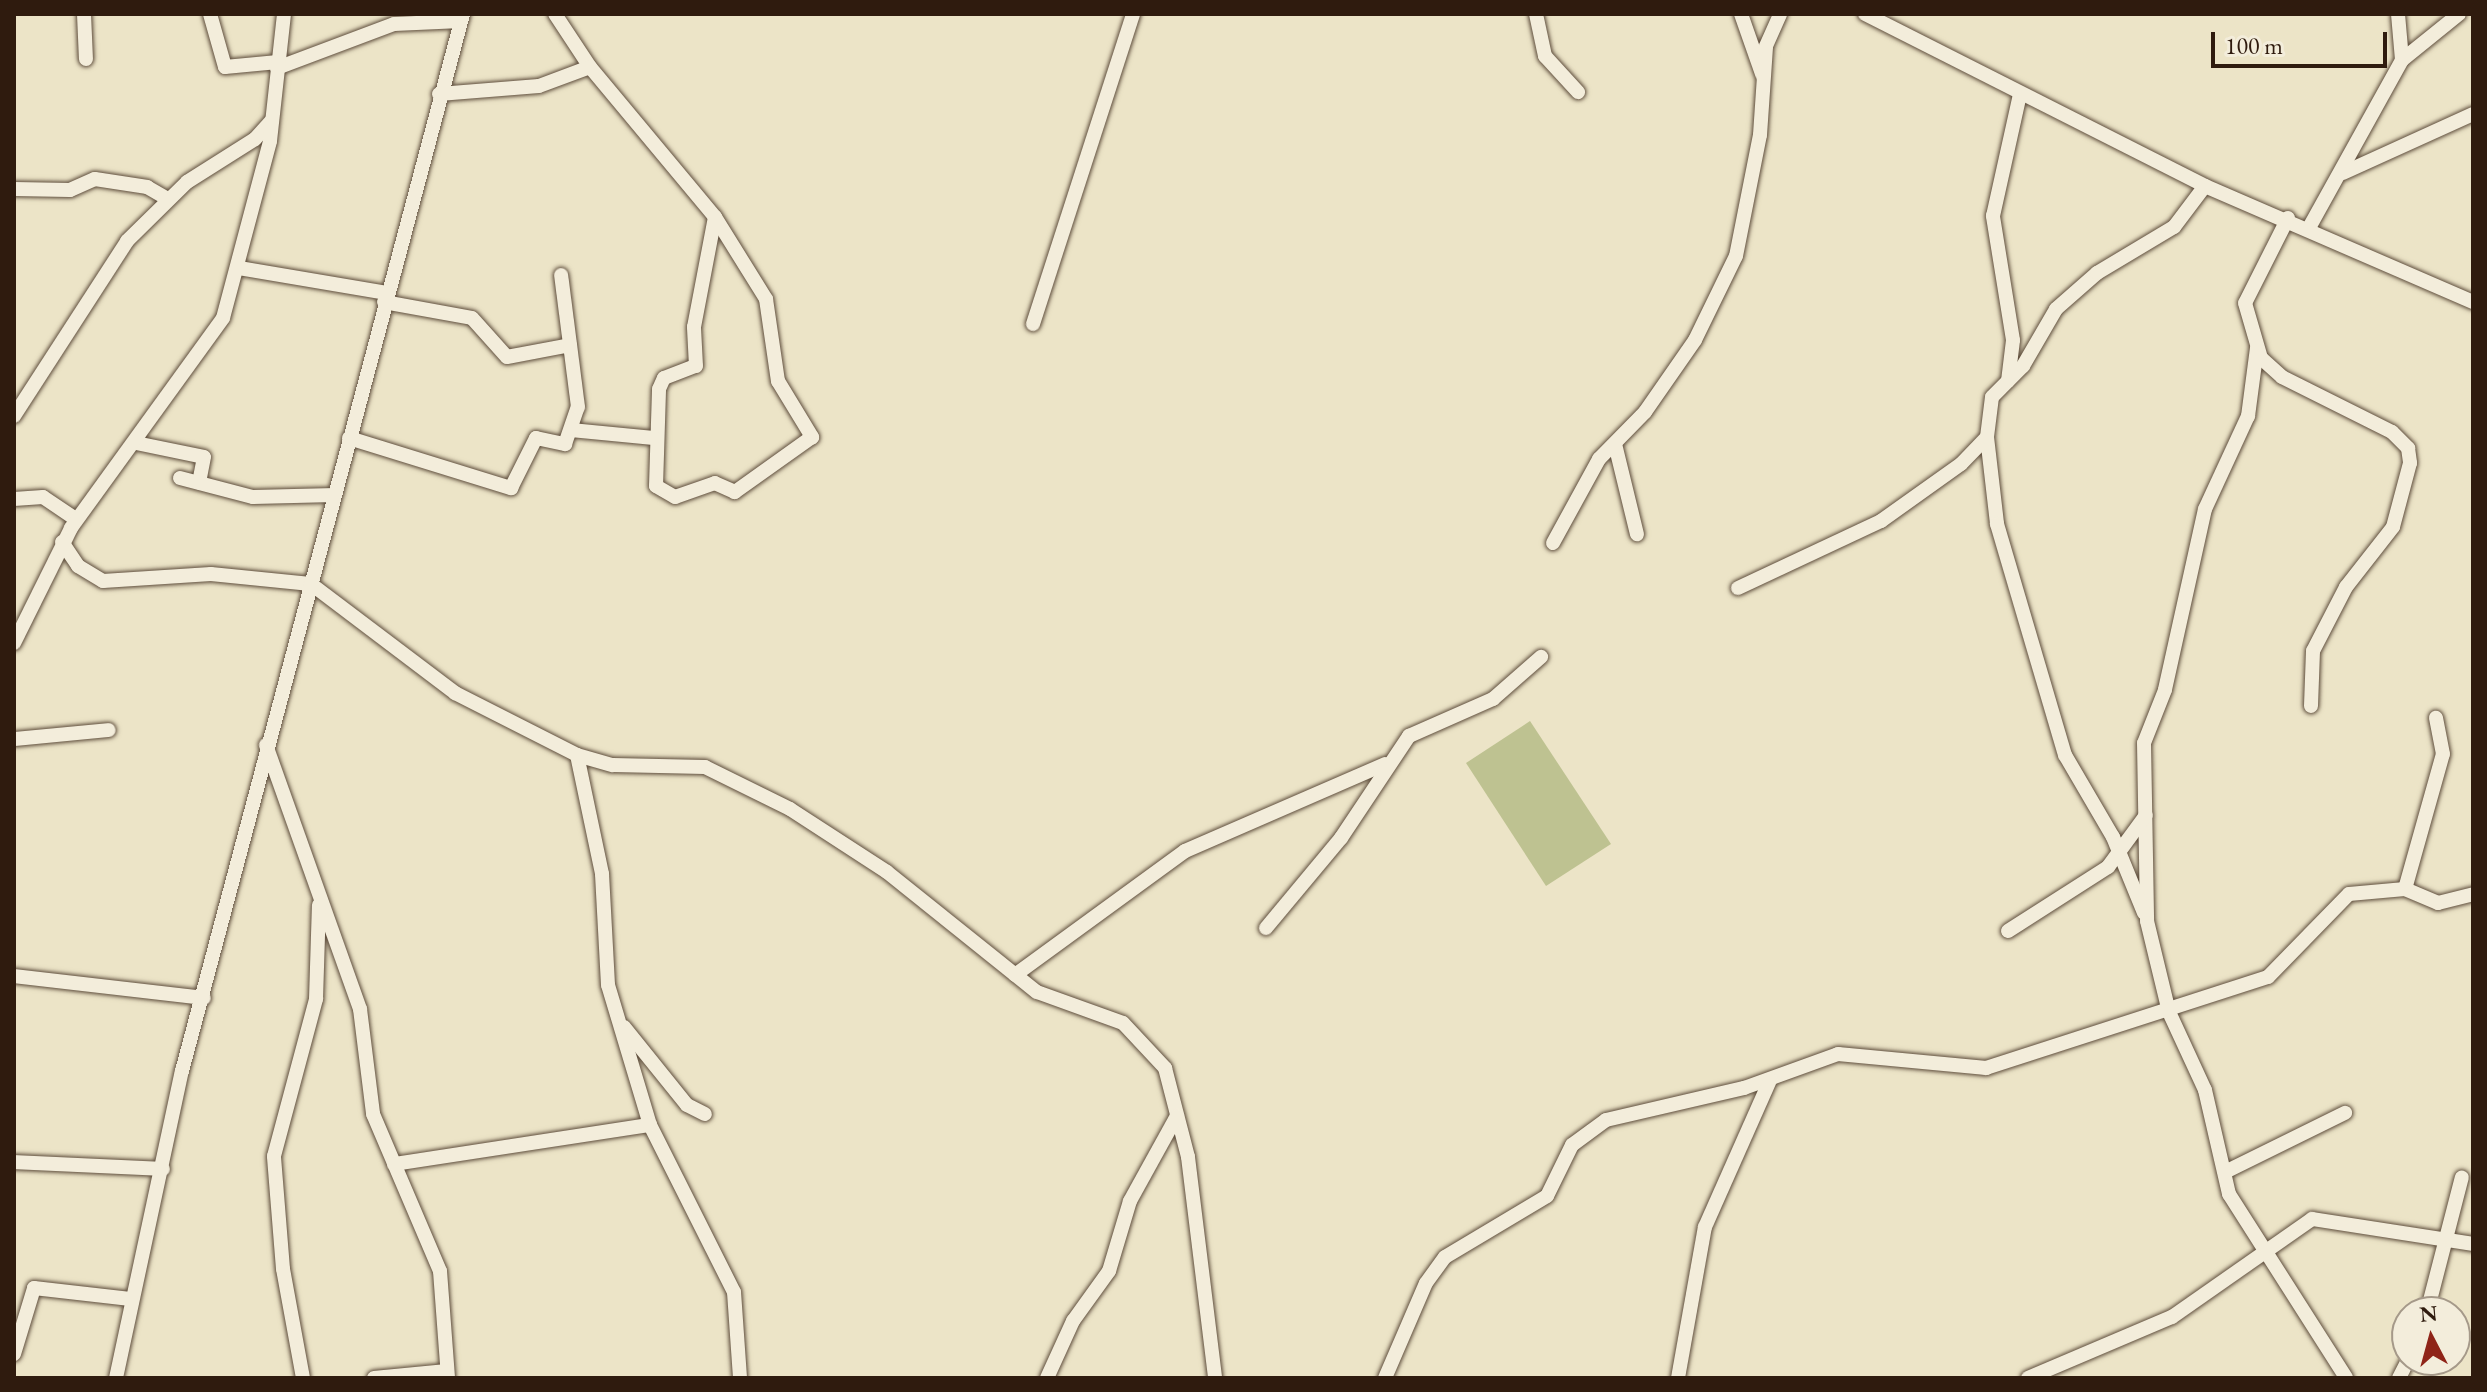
<!DOCTYPE html>
<html>
<head>
<meta charset="utf-8">
<style>
  body { margin:0 }
  #map { position:relative; width:2487px; height:1392px; overflow:hidden; background:#ece4c7; font-family:"EB Garamond",serif }
  div>[style] { position:absolute }
  .green>* { inset:0; background:#bec291 }
  .roads { filter:drop-shadow(0 0 2px #5e4d3c) drop-shadow(0 0 2px #5e4d3c) }
  .minor>* { height:14px; margin:-7px; padding:0 7px; transform-origin:7px; border-radius:7px; background:#f3eddb }
  span { translate:-50% -50%; white-space:nowrap; text-align:center; line-height:1.15; -webkit-text-stroke:7px #f3eddb; paint-order:stroke }
  .frame { position:absolute; inset:0; border:16px solid #2f1b0e; pointer-events:none }
  .north { position:absolute; left:2391px; top:1296px; width:80px; height:80px; box-sizing:border-box; background:#f3eddb; border:2px solid #a59989; border-radius:50%; rotate:354deg; font-size:22px; font-weight:700; line-height:32px; text-align:center; color:#2f1b0e }
  .north::after { content:''; display:block; margin:auto; width:28px; height:36px; background:#8f2418; clip-path:polygon(50% 0,100% 100%,50% 72%,0 100%) }
  .scale { position:absolute; left:2211px; top:32px; width:176px; height:36px; box-sizing:border-box; border:4px solid #2f1b0e; border-top:0; padding-left:10px; font-size:24px; line-height:28px; white-space:nowrap; color:#2f1b0e; -webkit-text-stroke:6px #f3eddb; paint-order:stroke }
</style>
</head>
<body>
<div id="map">
  <div class="green">
    <div style="clip-path:polygon(1530px 721px,1611px 844px,1546px 886px,1466px 763px)"></div>
  </div>
  <div class="roads">
    <div class="minor">
      <div style="left:84px;top:14px;width:45px;rotate:87.5deg"></div>
      <div style="left:210px;top:14px;width:55px;rotate:74.2deg"></div>
      <div style="left:225px;top:67px;width:53px;rotate:-5.4deg"></div>
      <div style="left:555px;top:14px;width:64px;rotate:56.6deg"></div>
      <div style="left:590px;top:67px;width:195px;rotate:50.2deg"></div>
      <div style="left:715px;top:217px;width:97px;rotate:58.1deg"></div>
      <div style="left:766px;top:299px;width:83px;rotate:81.7deg"></div>
      <div style="left:778px;top:381px;width:66px;rotate:58.7deg"></div>
      <div style="left:812px;top:437px;width:95px;rotate:144.5deg"></div>
      <div style="left:735px;top:492px;width:22px;rotate:-156deg"></div>
      <div style="left:715px;top:483px;width:42px;rotate:160.7deg"></div>
      <div style="left:675px;top:497px;width:22px;rotate:-150deg"></div>
      <div style="left:656px;top:486px;width:97px;rotate:-88.2deg"></div>
      <div style="left:659px;top:389px;width:12px;rotate:-66deg"></div>
      <div style="left:664px;top:378px;width:34px;rotate:-21deg"></div>
      <div style="left:696px;top:366px;width:39px;rotate:-93deg"></div>
      <div style="left:694px;top:327px;width:112px;rotate:-79.2deg"></div>
      <div style="left:1536px;top:14px;width:43px;rotate:77.9deg"></div>
      <div style="left:1545px;top:56px;width:49px;rotate:47.5deg"></div>
      <div style="left:1741px;top:14px;width:64px;rotate:70.7deg"></div>
      <div style="left:1865px;top:14px;width:381px;rotate:26.8deg"></div>
      <div style="left:2205px;top:186px;width:292px;rotate:23.4deg"></div>
      <div style="left:2398px;top:14px;width:46px;rotate:85deg"></div>
      <div style="left:277px;top:68px;width:125px;rotate:-20.6deg"></div>
      <div style="left:394px;top:24px;width:67px;rotate:-2.6deg"></div>
      <div style="left:439px;top:94px;width:100px;rotate:-4.6deg"></div>
      <div style="left:539px;top:86px;width:54px;rotate:-20.4deg"></div>
      <div style="left:2343px;top:173px;width:143px;rotate:-24.4deg"></div>
      <div style="left:14px;top:189px;width:56px;rotate:1deg"></div>
      <div style="left:70px;top:190px;width:27px;rotate:-24deg"></div>
      <div style="left:95px;top:179px;width:53px;rotate:8.7deg"></div>
      <div style="left:147px;top:187px;width:24px;rotate:30deg"></div>
      <div style="left:2288px;top:218px;width:95px;rotate:116.8deg"></div>
      <div style="left:2245px;top:303px;width:57px;rotate:73.8deg"></div>
      <div style="left:2261px;top:358px;width:28px;rotate:42deg"></div>
      <div style="left:2282px;top:377px;width:123px;rotate:26.6deg"></div>
      <div style="left:2392px;top:432px;width:23px;rotate:45deg"></div>
      <div style="left:2408px;top:448px;width:15px;rotate:82deg"></div>
      <div style="left:2410px;top:463px;width:66px;rotate:104.9deg"></div>
      <div style="left:2393px;top:527px;width:76px;rotate:128.1deg"></div>
      <div style="left:2346px;top:587px;width:72px;rotate:117.3deg"></div>
      <div style="left:2313px;top:651px;width:55px;rotate:92.1deg"></div>
      <div style="left:2310px;top:226px;width:190px;rotate:-61deg"></div>
      <div style="left:2402px;top:60px;width:73px;rotate:-38.9deg"></div>
      <div style="left:239px;top:268px;width:150px;rotate:9.6deg"></div>
      <div style="left:384px;top:302px;width:89px;rotate:10.3deg"></div>
      <div style="left:472px;top:318px;width:52px;rotate:48.1deg"></div>
      <div style="left:507px;top:357px;width:64px;rotate:-10.8deg"></div>
      <div style="left:1033px;top:324px;width:326px;rotate:-72.1deg"></div>
      <div style="left:2257px;top:348px;width:69px;rotate:97.5deg"></div>
      <div style="left:2248px;top:416px;width:102px;rotate:114.8deg"></div>
      <div style="left:2205px;top:509px;width:185px;rotate:102.5deg"></div>
      <div style="left:2165px;top:690px;width:57px;rotate:111.6deg"></div>
      <div style="left:2144px;top:743px;width:178px;rotate:89deg"></div>
      <div style="left:2147px;top:921px;width:94px;rotate:76.4deg"></div>
      <div style="left:2169px;top:1012px;width:86px;rotate:65.2deg"></div>
      <div style="left:2205px;top:1090px;width:107px;rotate:77deg"></div>
      <div style="left:2229px;top:1194px;width:218px;rotate:57.5deg"></div>
      <div style="left:2008px;top:381px;width:41px;rotate:-83deg"></div>
      <div style="left:2013px;top:340px;width:126px;rotate:-99.2deg"></div>
      <div style="left:1993px;top:216px;width:125px;rotate:-77.5deg"></div>
      <div style="left:14px;top:416px;width:208px;rotate:-57.1deg"></div>
      <div style="left:127px;top:241px;width:84px;rotate:-44.5deg"></div>
      <div style="left:187px;top:182px;width:80px;rotate:-32.3deg"></div>
      <div style="left:255px;top:139px;width:24px;rotate:-48deg"></div>
      <div style="left:571px;top:430px;width:83px;rotate:5.5deg"></div>
      <div style="left:1987px;top:437px;width:88px;rotate:83.4deg"></div>
      <div style="left:1997px;top:524px;width:241px;rotate:73.6deg"></div>
      <div style="left:2065px;top:755px;width:95px;rotate:59.7deg"></div>
      <div style="left:2113px;top:837px;width:82px;rotate:67.8deg"></div>
      <div style="left:349px;top:438px;width:170px;rotate:17.2deg"></div>
      <div style="left:511px;top:488px;width:56px;rotate:-63.4deg"></div>
      <div style="left:536px;top:438px;width:30px;rotate:12deg"></div>
      <div style="left:565px;top:444px;width:39px;rotate:-71deg"></div>
      <div style="left:578px;top:407px;width:133px;rotate:-97.3deg"></div>
      <div style="left:136px;top:443px;width:69px;rotate:11.6deg"></div>
      <div style="left:204px;top:457px;width:26px;rotate:101deg"></div>
      <div style="left:1615px;top:444px;width:93px;rotate:76.3deg"></div>
      <div style="left:180px;top:478px;width:75px;rotate:14.6deg"></div>
      <div style="left:253px;top:497px;width:82px;rotate:-1.4deg"></div>
      <div style="left:14px;top:499px;width:29px;rotate:-4deg"></div>
      <div style="left:43px;top:497px;width:40px;rotate:34deg"></div>
      <div style="left:62px;top:542px;width:29px;rotate:56deg"></div>
      <div style="left:78px;top:566px;width:29px;rotate:31deg"></div>
      <div style="left:103px;top:581px;width:108px;rotate:-3.7deg"></div>
      <div style="left:211px;top:574px;width:100px;rotate:5.7deg"></div>
      <div style="left:311px;top:584px;width:181px;rotate:37.1deg"></div>
      <div style="left:455px;top:693px;width:137px;rotate:26.9deg"></div>
      <div style="left:577px;top:755px;width:37px;rotate:16deg"></div>
      <div style="left:613px;top:765px;width:92px;rotate:1.2deg"></div>
      <div style="left:705px;top:767px;width:95px;rotate:26.3deg"></div>
      <div style="left:790px;top:809px;width:116px;rotate:33deg"></div>
      <div style="left:887px;top:872px;width:192px;rotate:38.7deg"></div>
      <div style="left:1037px;top:992px;width:91px;rotate:19.8deg"></div>
      <div style="left:1123px;top:1023px;width:62px;rotate:47deg"></div>
      <div style="left:1165px;top:1068px;width:92px;rotate:75.5deg"></div>
      <div style="left:1188px;top:1157px;width:223px;rotate:83deg"></div>
      <div style="left:1553px;top:543px;width:96px;rotate:-61.3deg"></div>
      <div style="left:1599px;top:459px;width:66px;rotate:-45.6deg"></div>
      <div style="left:1645px;top:412px;width:88px;rotate:-55.2deg"></div>
      <div style="left:1695px;top:340px;width:93px;rotate:-64deg"></div>
      <div style="left:1736px;top:256px;width:123px;rotate:-78.8deg"></div>
      <div style="left:1760px;top:135px;width:89px;rotate:-86.1deg"></div>
      <div style="left:1766px;top:46px;width:35px;rotate:-66deg"></div>
      <div style="left:1738px;top:588px;width:158px;rotate:-25.1deg"></div>
      <div style="left:1881px;top:521px;width:98px;rotate:-35.5deg"></div>
      <div style="left:1961px;top:464px;width:37px;rotate:-46deg"></div>
      <div style="left:1987px;top:437px;width:40px;rotate:-82.9deg"></div>
      <div style="left:1992px;top:397px;width:44px;rotate:-45deg"></div>
      <div style="left:2023px;top:366px;width:66px;rotate:-59.9deg"></div>
      <div style="left:2056px;top:309px;width:55px;rotate:-41.3deg"></div>
      <div style="left:2097px;top:273px;width:90px;rotate:-30.9deg"></div>
      <div style="left:2174px;top:227px;width:51px;rotate:-52.9deg"></div>
      <div style="left:14px;top:643px;width:128px;rotate:-63.6deg"></div>
      <div style="left:71px;top:528px;width:259px;rotate:-54.1deg"></div>
      <div style="left:223px;top:318px;width:183px;rotate:-75.1deg"></div>
      <div style="left:270px;top:141px;width:128px;rotate:-83.7deg"></div>
      <div style="left:14px;top:739px;width:95px;rotate:-5.4deg"></div>
      <div style="left:266px;top:745px;width:280px;rotate:70.4deg"></div>
      <div style="left:360px;top:1009px;width:106px;rotate:82.9deg"></div>
      <div style="left:373px;top:1114px;width:171px;rotate:66.9deg"></div>
      <div style="left:440px;top:1271px;width:107px;rotate:85.7deg"></div>
      <div style="left:577px;top:755px;width:122px;rotate:78.1deg"></div>
      <div style="left:602px;top:874px;width:111px;rotate:86.9deg"></div>
      <div style="left:608px;top:985px;width:146px;rotate:73.3deg"></div>
      <div style="left:650px;top:1125px;width:187px;rotate:63.3deg"></div>
      <div style="left:734px;top:1292px;width:86px;rotate:86deg"></div>
      <div style="left:2405px;top:889px;width:36px;rotate:23deg"></div>
      <div style="left:2438px;top:903px;width:36px;rotate:-14deg"></div>
      <div style="left:1266px;top:928px;width:117px;rotate:-50.2deg"></div>
      <div style="left:1341px;top:838px;width:123px;rotate:-56.3deg"></div>
      <div style="left:1409px;top:736px;width:92px;rotate:-23.8deg"></div>
      <div style="left:1493px;top:699px;width:64px;rotate:-41.2deg"></div>
      <div style="left:2008px;top:931px;width:119px;rotate:-32.6deg"></div>
      <div style="left:2108px;top:867px;width:64px;rotate:-53.8deg"></div>
      <div style="left:1015px;top:975px;width:210px;rotate:-36.1deg"></div>
      <div style="left:1185px;top:851px;width:218px;rotate:-23.5deg"></div>
      <div style="left:14px;top:976px;width:191px;rotate:6.6deg"></div>
      <div style="left:624px;top:1027px;width:100px;rotate:51.1deg"></div>
      <div style="left:687px;top:1105px;width:20px;rotate:27deg"></div>
      <div style="left:14px;top:1162px;width:149px;rotate:2.7deg"></div>
      <div style="left:394px;top:1164px;width:259px;rotate:-8.7deg"></div>
      <div style="left:2225px;top:1172px;width:134px;rotate:-26.2deg"></div>
      <div style="left:2427px;top:1312px;width:139px;rotate:-75.5deg"></div>
      <div style="left:14px;top:1354px;width:69px;rotate:-73.1deg"></div>
      <div style="left:34px;top:1288px;width:97px;rotate:6.5deg"></div>
      <div style="left:116px;top:1378px;width:314px;rotate:-77.9deg"></div>
      <div style="left:182px;top:1071px;width:1094px;rotate:-75.11deg"></div>
      <div style="left:303px;top:1378px;width:111px;rotate:-100.4deg"></div>
      <div style="left:283px;top:1269px;width:113px;rotate:-94.6deg"></div>
      <div style="left:274px;top:1156px;width:163px;rotate:-75deg"></div>
      <div style="left:316px;top:999px;width:94px;rotate:-88.2deg"></div>
      <div style="left:374px;top:1378px;width:73px;rotate:-5.5deg"></div>
      <div style="left:1047px;top:1378px;width:63px;rotate:-65.5deg"></div>
      <div style="left:1073px;top:1321px;width:62px;rotate:-54.2deg"></div>
      <div style="left:1109px;top:1271px;width:73px;rotate:-73.3deg"></div>
      <div style="left:1130px;top:1201px;width:97px;rotate:-61.1deg"></div>
      <div style="left:1385px;top:1378px;width:103px;rotate:-66.7deg"></div>
      <div style="left:1426px;top:1283px;width:32px;rotate:-54deg"></div>
      <div style="left:1445px;top:1257px;width:119px;rotate:-30.9deg"></div>
      <div style="left:1547px;top:1196px;width:57px;rotate:-63.9deg"></div>
      <div style="left:1572px;top:1145px;width:42px;rotate:-36.3deg"></div>
      <div style="left:1606px;top:1120px;width:142px;rotate:-13.1deg"></div>
      <div style="left:1744px;top:1088px;width:100px;rotate:-19.9deg"></div>
      <div style="left:1838px;top:1054px;width:149px;rotate:5.4deg"></div>
      <div style="left:1986px;top:1068px;width:296px;rotate:-17.9deg"></div>
      <div style="left:2268px;top:977px;width:116px;rotate:-45.7deg"></div>
      <div style="left:2349px;top:894px;width:56px;rotate:-5.1deg"></div>
      <div style="left:2405px;top:889px;width:140px;rotate:-74.3deg"></div>
      <div style="left:2443px;top:754px;width:37px;rotate:-101deg"></div>
      <div style="left:1678px;top:1378px;width:153px;rotate:-79.9deg"></div>
      <div style="left:1705px;top:1227px;width:161px;rotate:-66.1deg"></div>
      <div style="left:2028px;top:1378px;width:156px;rotate:-23deg"></div>
      <div style="left:2172px;top:1317px;width:171px;rotate:-35deg"></div>
      <div style="left:2312px;top:1219px;width:163px;rotate:8.8deg"></div>
      <div style="left:2399px;top:1378px;width:20px;rotate:-63deg"></div>
    </div>
  </div>
  <div class="frame"></div>
  <div class="north">N</div>
  <div class="scale">100 m</div>
</div>
</body>
</html>
